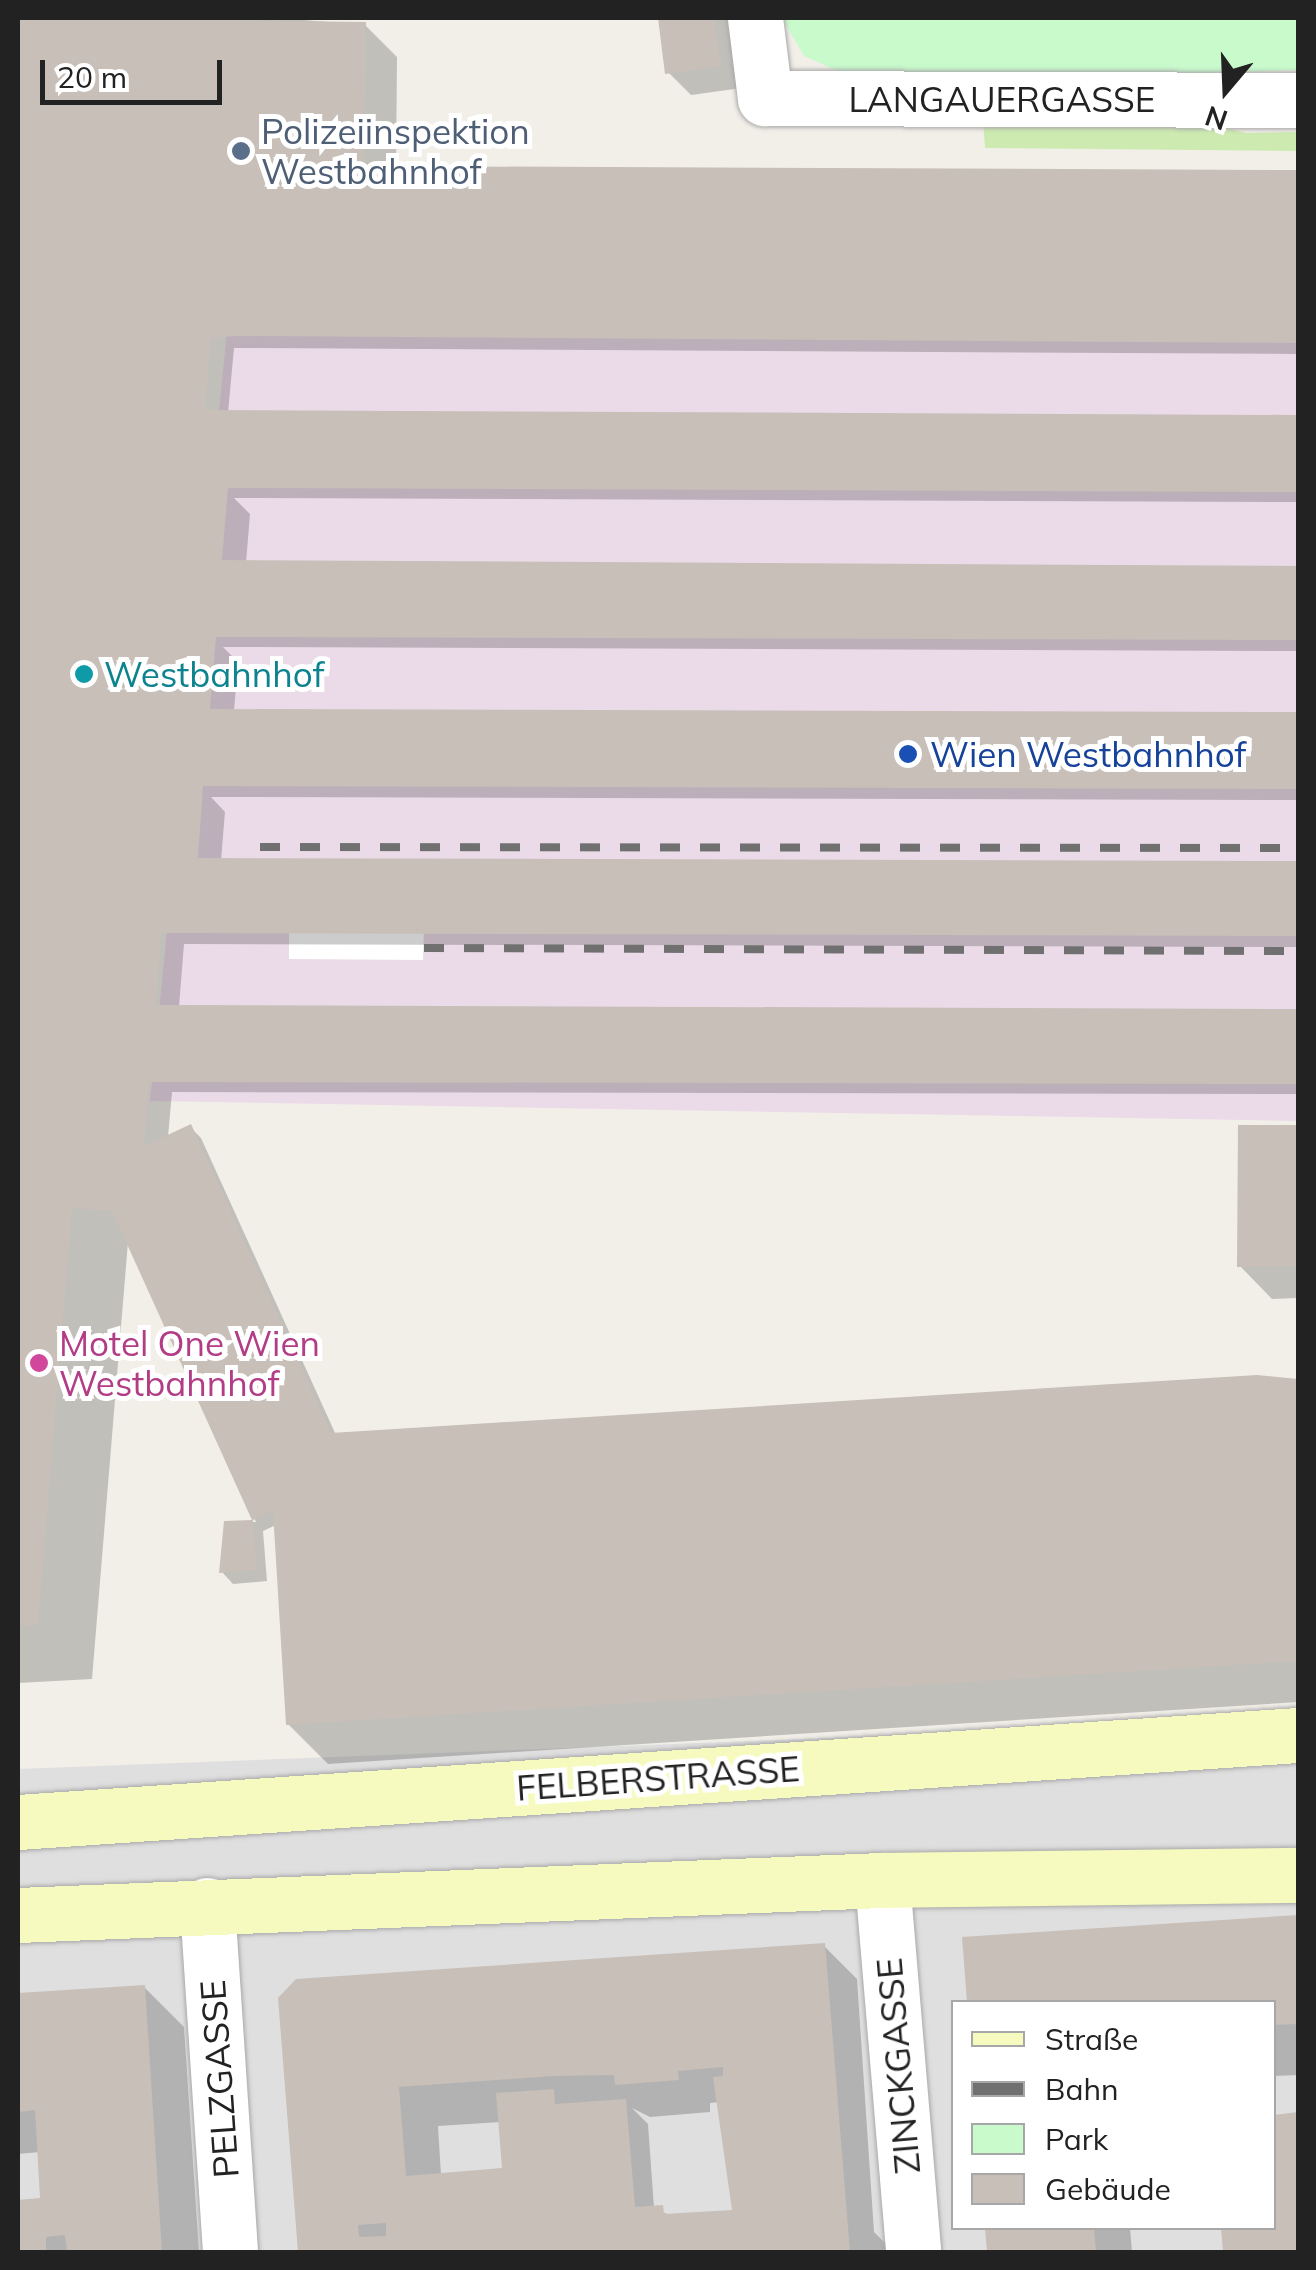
<!DOCTYPE html>
<html>
<head>
<meta charset="utf-8">
<style>
  body { margin:0 }
  #map { position:relative; width:1316px; height:2270px; overflow:hidden; background:#f2efe9; font-family:Mulish,sans-serif }
  div>[style] { position:absolute }
  .residential>* { inset:0; background:#e0dfdf }
  .industrial>* { inset:0; background:#ebdbe8 }
  .grass>* { inset:0; background:#cdebb0 }
  .park>* { inset:0; background:#c8facc }
  .pier>* { inset:0; background:#fff }
  .shadow>* { inset:0; background:#0003 }
  .building>* { inset:0; background:#c7bfb8 }
  .roads { filter:drop-shadow(0 0 2px #a9a9a9) drop-shadow(0 0 2px #a9a9a9) }
  .street>* { height:55px; margin:-27.5px; padding:0 27.5px; transform-origin:27.5px; border-radius:27.5px; background:#fff }
  .secondary>* { height:55px; margin:-27.5px; padding:0 27.5px; transform-origin:27.5px; border-radius:27.5px; background:#f7fabf }
  .rail>* { height:8px; margin-top:-4px; transform-origin:0; background:repeating-linear-gradient(90deg,#707070 0 20px,transparent 0 40px) }
  .dots>* { width:28px; height:28px; translate:-50% -50%; box-sizing:border-box; border:5px solid #fff; border-radius:50% }
  span { translate:-50% -50%; white-space:nowrap; text-align:center; line-height:1.15; -webkit-text-stroke:10px #fff; paint-order:stroke }
  .street-label { font-size:35px; color:#222 }
  .service-label { font-size:35px; color:#4e5e75 }
  .left { translate:0 -50%; text-align:left }
  .culture-label { font-size:35px; color:#0d838f }
  .transit-label { font-size:35px; color:#164399 }
  .hotel-label { font-size:35px; color:#b23c85 }
  .frame { position:absolute; inset:0; border:20px solid #222; pointer-events:none }
  .legend { position:absolute; left:951px; top:2000px; width:325px; height:230px; box-sizing:border-box; background:#fff; border:2px solid #a7a7a7; margin:0; padding:12px 18px; list-style:none; font-size:30px; color:#222 }
  .legend li { display:flex; align-items:center; gap:20px; height:50px }
  .legend b { width:50px; border:2px solid #a7a7a7 }
  .north { position:absolute; left:1176px; top:40px; width:100px; height:100px; -webkit-text-stroke:8px #fff; paint-order:stroke; rotate:199deg; font-size:28px; font-weight:700; line-height:40px; text-align:center; color:#222 }
  .north::after { content:''; display:block; margin:auto; width:35px; height:45px; background:#222; clip-path:polygon(50% 0,100% 100%,50% 72%,0 100%) }
  .scale { position:absolute; left:40px; top:60px; width:182px; height:45px; box-sizing:border-box; border:5px solid #222; border-top:0; padding-left:12px; font-size:30px; line-height:35px; white-space:nowrap; color:#222; -webkit-text-stroke:8px #fff; paint-order:stroke }
</style>
</head>
<body>
<div id="map">
  <div class="residential">
    <div style="clip-path:polygon(evenodd,1298px 1720px,1298px 2252px,18px 2252px,18px 1769px,1298px 1720px,954px 2002px,1274px 2002px,1274px 2228px,954px 2228px,954px 2002px)"></div>
  </div>
  <div class="industrial">
    <div style="clip-path:polygon(232px 281px,1298px 290px,1298px 1121px,150px 1101px)"></div>
  </div>
  <div class="grass">
    <div style="clip-path:polygon(1167px 114px,1246px 133px,1298px 132px,1298px 151px,985px 148px,983px 120px)"></div>
  </div>
  <div class="park">
    <div style="clip-path:polygon(782px 18px,1298px 18px,1298px 70px,872px 86px,804px 56px)"></div>
  </div>
  <div class="pier">
    <div style="clip-path:polygon(289px 926px,424px 927px,423px 960px,289px 959px)"></div>
  </div>
  <div class="shadow">
    <div style="clip-path:polygon(18px 18px,279px 18px,365px 25px,397px 57px,396px 169px,1298px 172px,1298px 354px,234px 348px,228px 413px,1298px 417px,1298px 502px,234px 498px,250px 514px,246px 563px,1298px 568px,1298px 651px,223px 647px,238px 662px,234px 711px,1298px 715px,1298px 800px,211px 797px,225px 812px,221px 860px,1298px 863px,1298px 947px,184px 944px,179px 1007px,1298px 1011px,1298px 1094px,172px 1092px,168px 1137px,190px 1127px,201px 1138px,336px 1435px,1257px 1378px,1298px 1384px,1298px 1702px,328px 1764px,288px 1724px,276px 1525px,263px 1531px,267px 1581px,233px 1584px,222px 1572px,226px 1523px,256px 1522px,128px 1242px,92px 1679px,18px 1683px)"></div>
    <div style="clip-path:polygon(661px 18px,733px 18px,742px 88px,691px 95px,668px 72px)"></div>
    <div style="clip-path:polygon(1240px 1128px,1298px 1128px,1298px 1298px,1272px 1299px,1240px 1266px)"></div>
    <div style="clip-path:polygon(1298px 1918px,1298px 2075px,1274px 2076px,1274px 2002px,969px 2002px,964px 1939px)"></div>
    <div style="clip-path:polygon(evenodd,824px 1946px,857px 1979px,874px 2232px,894px 2252px,300px 2252px,280px 1999px,824px 1946px,719px 2102px,735px 2211px,671px 2216px,654px 2208px,648px 2124px,632px 2108px,650px 2117px,710px 2112px,710px 2103px,719px 2102px,824px 1946px,501px 2122px,505px 2170px,441px 2175px,438px 2126px,501px 2122px)"></div>
    <div style="clip-path:polygon(144px 1987px,184px 2027px,199px 2252px,18px 2252px,18px 2203px,43px 2201px,40px 2152px,18px 2154px,18px 1995px)"></div>
    <div style="clip-path:polygon(1298px 2115px,1298px 2252px,1226px 2252px,1224px 2228px,1274px 2228px,1274px 2117px)"></div>
    <div style="clip-path:polygon(987px 2228px,1130px 2228px,1132px 2252px,989px 2252px)"></div>
  </div>
  <div class="building">
    <div style="clip-path:polygon(18px 18px,366px 22px,364px 166px,1298px 170px,1298px 343px,236px 336px,211px 338px,205px 410px,1298px 415px,1298px 492px,228px 488px,222px 560px,1298px 566px,1298px 640px,216px 637px,210px 709px,1298px 712px,1298px 789px,203px 786px,198px 858px,1298px 861px,1298px 936px,161px 933px,156px 1005px,1298px 1009px,1298px 1084px,149px 1082px,144px 1146px,191px 1124px,331px 1433px,1257px 1375px,1298px 1379px,1298px 1661px,286px 1725px,273px 1511px,253px 1520px,257px 1570px,219px 1573px,224px 1521px,252px 1520px,112px 1211px,72px 1208px,38px 1625px,18px 1626px)"></div>
    <div style="clip-path:polygon(658px 18px,714px 18px,721px 66px,665px 74px)"></div>
    <div style="clip-path:polygon(1238px 1125px,1298px 1125px,1298px 1266px,1237px 1267px)"></div>
    <div style="clip-path:polygon(1298px 1915px,1298px 2024px,1274px 2025px,1274px 2002px,967px 2002px,962px 1937px)"></div>
    <div style="clip-path:polygon(evenodd,825px 1943px,850px 2252px,298px 2252px,278px 1998px,296px 1979px,825px 1943px,723px 2067px,723px 2076px,713px 2077px,732px 2210px,664px 2214px,663px 2205px,635px 2207px,626px 2099px,555px 2104px,554px 2089px,496px 2093px,502px 2168px,406px 2176px,399px 2087px,553px 2076px,614px 2075px,615px 2085px,679px 2080px,678px 2071px,723px 2067px,825px 1943px,386px 2223px,386px 2236px,359px 2237px,358px 2225px,386px 2223px)"></div>
    <div style="clip-path:polygon(145px 1985px,162px 2252px,67px 2252px,65px 2235px,46px 2237px,46px 2252px,18px 2252px,18px 2200px,40px 2198px,35px 2110px,18px 2112px,18px 1993px)"></div>
    <div style="clip-path:polygon(1298px 2112px,1298px 2252px,1223px 2252px,1221px 2228px,1274px 2228px,1274px 2115px)"></div>
    <div style="clip-path:polygon(985px 2228px,1094px 2228px,1096px 2252px,987px 2252px)"></div>
  </div>
  <div class="roads">
    <div class="street">
      <div style="left:755px;top:18px;width:81px;rotate:82.9deg"></div>
      <div style="left:765px;top:98px;width:533px;rotate:0.21deg"></div>
      <div style="left:882px;top:1880px;width:373px;rotate:85.2deg"></div>
      <div style="left:207px;top:1905px;width:348px;rotate:86.2deg"></div>
    </div>
    <div class="secondary">
      <div style="left:18px;top:1822px;width:1283px;rotate:-3.89deg"></div>
      <div style="left:18px;top:1915px;width:865px;rotate:-2.32deg"></div>
      <div style="left:882px;top:1880px;width:416px;rotate:-0.7deg"></div>
    </div>
  </div>
  <div class="rail">
    <div style="left:260px;top:847px;width:1038px;rotate:0.06deg"></div>
    <div style="left:424px;top:948px;width:874px;rotate:0.2deg"></div>
  </div>
  <div class="dots">
    <div style="left:241px;top:151px;background:#5c6f8a"></div>
    <div style="left:84px;top:674px;background:#0f9aa8"></div>
    <div style="left:908px;top:754px;background:#1a4fb4"></div>
    <div style="left:39px;top:1363px;background:#d1479c"></div>
  </div>
  <div class="street-label">
    <span style="left:1002px;top:99px">LANGAUERGASSE</span>
    <span style="left:658px;top:1778px;rotate:-4deg">FELBERSTRASSE</span>
    <span style="left:898px;top:2066px;rotate:-95deg">ZINCKGASSE</span>
    <span style="left:219px;top:2079px;rotate:-94deg">PELZGASSE</span>
  </div>
  <div class="service-label">
    <span class="left" style="left:261px;top:151px">Polizeiinspektion<br>Westbahnhof</span>
  </div>
  <div class="culture-label">
    <span class="left" style="left:104px;top:674px">Westbahnhof</span>
  </div>
  <div class="transit-label">
    <span class="left" style="left:930px;top:754px">Wien Westbahnhof</span>
  </div>
  <div class="hotel-label">
    <span class="left" style="left:59px;top:1363px">Motel One Wien<br>Westbahnhof</span>
  </div>
  <div class="frame"></div>
  <ul class="legend">
  <li><b style="height:12px;background:#f7fabf"></b>Straße</li>
  <li><b style="height:12px;background:#707070"></b>Bahn</li>
  <li><b style="height:28px;background:#c8facc"></b>Park</li>
  <li><b style="height:28px;background:#c7bfb8"></b>Gebäude</li>
  </ul>
  <div class="north">N</div>
  <div class="scale">20 m</div>
</div>
</body>
</html>
